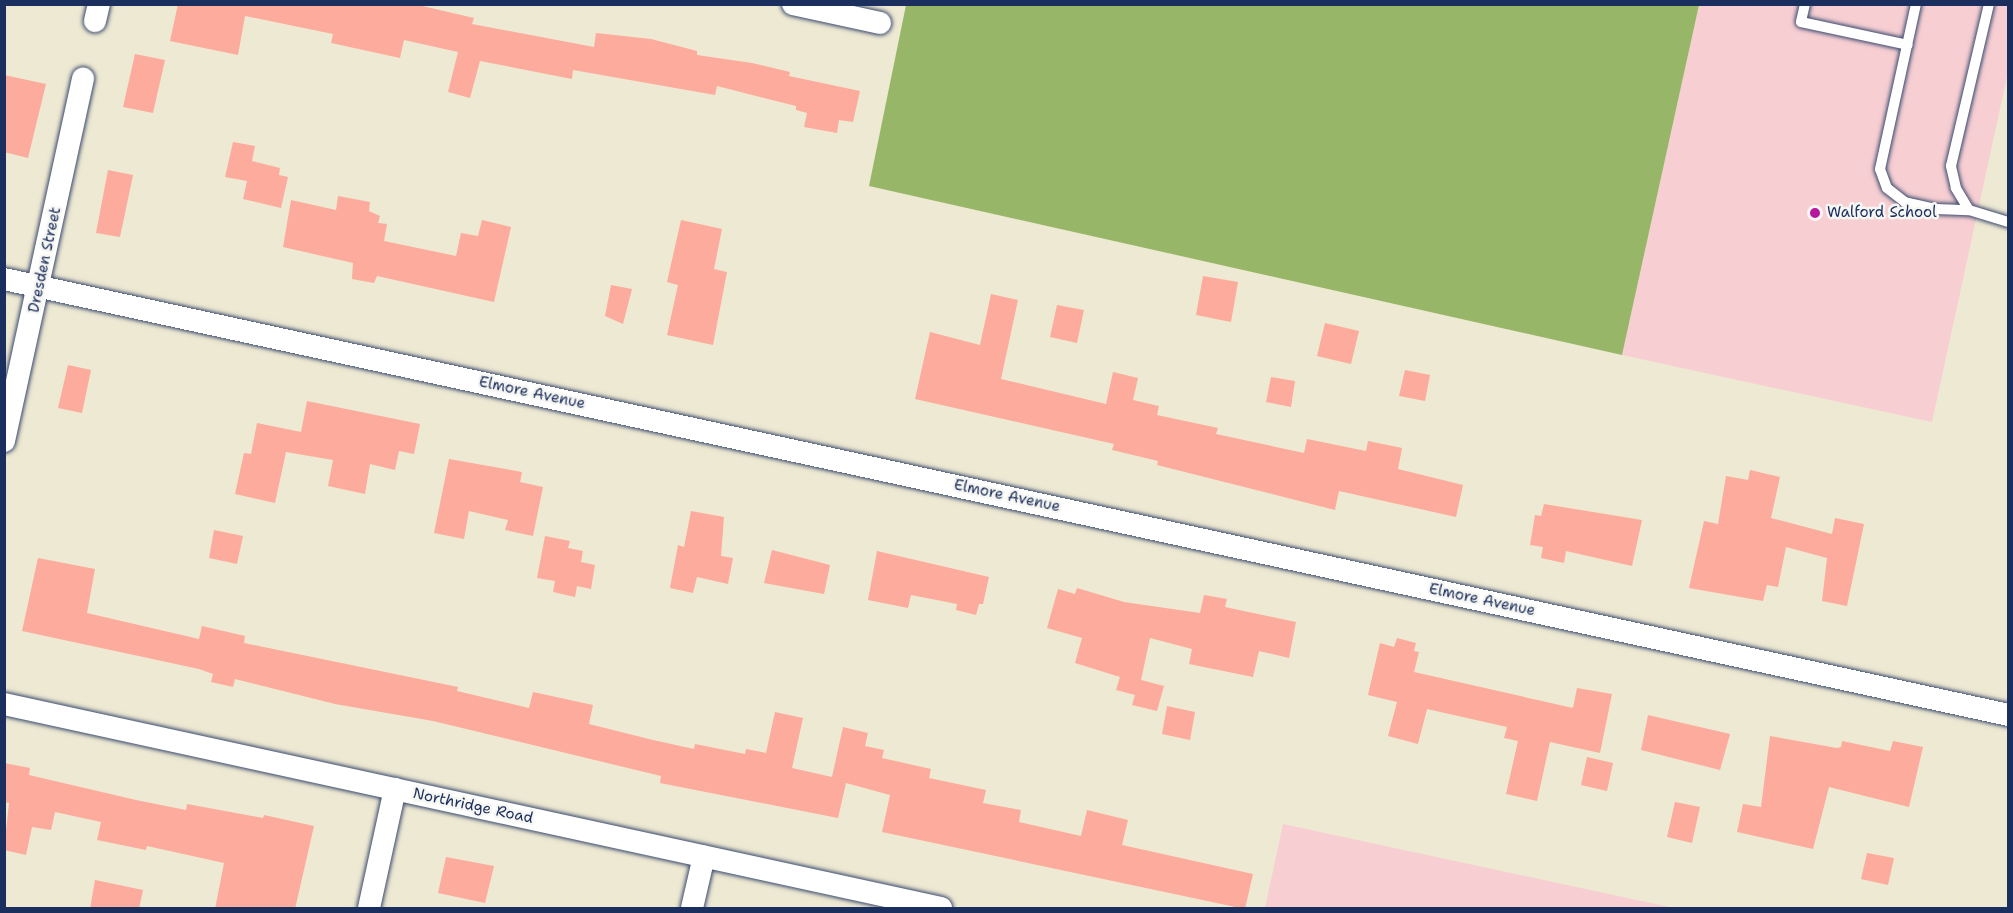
<!DOCTYPE html>
<html>
<head>
<meta charset="utf-8">
<style>
  body { margin:0 }
  #map { position:relative; width:2013px; height:913px; overflow:hidden; background:#eee9d2; font-family:"Shantell Sans",sans-serif }
  div>[style] { position:absolute }
  .built>* { inset:0; background:#f7cfd3 }
  .forest>* { inset:0; background:#98b668 }
  .building>* { inset:0; background:#fcab9d }
  .roads { filter:drop-shadow(0 0 2px #3b4b6f) drop-shadow(0 0 2px #3b4b6f) }
  .lane>* { height:10px; margin:-5px; padding:0 5px; transform-origin:5px; border-radius:5px; background:#fff }
  .street>* { height:22px; margin:-11px; padding:0 11px; transform-origin:11px; border-radius:11px; background:#fff }
  .dots>* { width:16px; height:16px; translate:-50% -50%; box-sizing:border-box; border:3px solid #f6f6f2; border-radius:50% }
  span { translate:-50% -50%; white-space:nowrap; text-align:center; line-height:1.15; -webkit-text-stroke:5px #f6f6f2; paint-order:stroke }
  .poi-label { font-size:15px; color:#1b2f5e }
  .left { translate:0 -50%; text-align:left }
  .street-label { font-size:15px; color:#1b2f5e }
  .frame { position:absolute; inset:0; border:6px solid #1b2f5e; pointer-events:none }
</style>
</head>
<body>
<div id="map">
  <div class="built">
    <div style="clip-path:polygon(1699px 5px,2008px 5px,2008px 72px,1932px 422px,1622px 355px)"></div>
    <div style="clip-path:polygon(1283px 824px,1674px 908px,1265px 908px)"></div>
  </div>
  <div class="forest">
    <div style="clip-path:polygon(906px 5px,1699px 5px,1622px 355px,869px 186px)"></div>
  </div>
  <div class="building">
    <div style="clip-path:polygon(178px 4px,414px 4px,474px 18px,472px 24px,594px 47px,596px 33px,651px 39px,697px 51px,697px 55px,752px 63px,790px 72px,789px 76px,860px 91px,853px 122px,839px 120px,837px 133px,804px 127px,807px 113px,796px 110px,796px 106px,717px 86px,715px 95px,573px 70px,572px 79px,480px 61px,470px 98px,448px 92px,458px 52px,404px 40px,400px 58px,331px 43px,333px 34px,245px 16px,238px 55px,170px 41px)"></div>
    <div style="clip-path:polygon(135px 54px,165px 60px,153px 113px,123px 107px)"></div>
    <div style="clip-path:polygon(4px 75px,46px 84px,28px 158px,4px 152px)"></div>
    <div style="clip-path:polygon(233px 142px,255px 146px,252px 161px,280px 168px,279px 175px,288px 177px,281px 208px,243px 199px,247px 181px,225px 177px)"></div>
    <div style="clip-path:polygon(108px 170px,133px 175px,120px 237px,96px 233px)"></div>
    <div style="clip-path:polygon(338px 196px,370px 202px,369px 211px,380px 216px,378px 223px,387px 224px,384px 241px,456px 256px,461px 233px,478px 236px,482px 220px,511px 227px,494px 302px,377px 276px,374px 283px,352px 279px,353px 263px,283px 247px,291px 200px,336px 210px)"></div>
    <div style="clip-path:polygon(681px 220px,722px 229px,714px 269px,727px 272px,713px 345px,667px 335px,678px 285px,667px 282px)"></div>
    <div style="clip-path:polygon(1203px 276px,1238px 282px,1231px 322px,1196px 315px)"></div>
    <div style="clip-path:polygon(611px 285px,632px 289px,623px 324px,605px 316px)"></div>
    <div style="clip-path:polygon(991px 294px,1018px 300px,1001px 379px,1106px 404px,1113px 372px,1138px 378px,1133px 400px,1159px 406px,1157px 415px,1218px 428px,1216px 434px,1304px 453px,1307px 439px,1366px 451px,1368px 441px,1402px 448px,1398px 469px,1463px 485px,1456px 517px,1339px 491px,1335px 510px,1157px 465px,1158px 461px,1112px 450px,1114px 444px,915px 399px,930px 332px,980px 345px)"></div>
    <div style="clip-path:polygon(1057px 305px,1084px 310px,1077px 343px,1050px 337px)"></div>
    <div style="clip-path:polygon(1325px 323px,1359px 331px,1351px 364px,1317px 356px)"></div>
    <div style="clip-path:polygon(68px 365px,91px 370px,82px 413px,58px 408px)"></div>
    <div style="clip-path:polygon(1405px 370px,1430px 375px,1425px 401px,1399px 396px)"></div>
    <div style="clip-path:polygon(1271px 377px,1295px 381px,1291px 407px,1266px 402px)"></div>
    <div style="clip-path:polygon(307px 401px,420px 424px,414px 454px,399px 451px,395px 470px,370px 464px,365px 494px,328px 486px,333px 460px,286px 452px,275px 503px,235px 494px,244px 453px,251px 454px,257px 423px,301px 432px)"></div>
    <div style="clip-path:polygon(449px 459px,522px 472px,520px 482px,543px 487px,533px 536px,505px 530px,508px 520px,469px 511px,464px 539px,434px 533px)"></div>
    <div style="clip-path:polygon(1750px 470px,1780px 477px,1771px 518px,1832px 534px,1835px 518px,1864px 524px,1847px 606px,1822px 601px,1827px 558px,1786px 547px,1778px 587px,1767px 585px,1763px 601px,1689px 588px,1704px 521px,1718px 524px,1726px 476px,1748px 480px)"></div>
    <div style="clip-path:polygon(1544px 504px,1642px 520px,1632px 566px,1566px 551px,1564px 563px,1541px 558px,1543px 547px,1530px 545px,1535px 515px,1541px 516px)"></div>
    <div style="clip-path:polygon(691px 511px,724px 517px,721px 556px,733px 558px,728px 584px,697px 577px,693px 593px,670px 588px,678px 545px,684px 547px)"></div>
    <div style="clip-path:polygon(214px 530px,243px 536px,237px 564px,209px 558px)"></div>
    <div style="clip-path:polygon(545px 536px,570px 541px,568px 548px,583px 551px,581px 562px,595px 565px,591px 589px,577px 586px,575px 597px,553px 592px,555px 581px,537px 578px)"></div>
    <div style="clip-path:polygon(772px 550px,830px 565px,824px 594px,764px 583px)"></div>
    <div style="clip-path:polygon(877px 551px,989px 577px,983px 604px,979px 604px,976px 615px,956px 610px,957px 604px,911px 595px,908px 608px,868px 600px)"></div>
    <div style="clip-path:polygon(38px 558px,95px 569px,87px 613px,199px 639px,202px 626px,245px 636px,244px 643px,458px 687px,457px 691px,529px 708px,533px 692px,593px 705px,589px 724px,653px 740px,694px 749px,695px 744px,745px 754px,746px 749px,766px 753px,775px 712px,803px 718px,792px 768px,832px 777px,843px 727px,868px 733px,865px 746px,884px 750px,882px 758px,931px 769px,929px 778px,986px 790px,983px 803px,1021px 810px,1019px 822px,1081px 836px,1087px 810px,1128px 820px,1122px 845px,1253px 874px,1245px 909px,882px 832px,890px 795px,846px 783px,838px 818px,660px 783px,661px 776px,433px 721px,335px 704px,235px 679px,233px 687px,211px 682px,213px 674px,199px 669px,22px 631px)"></div>
    <div style="clip-path:polygon(1077px 588px,1124px 602px,1200px 613px,1204px 595px,1227px 599px,1225px 607px,1296px 622px,1289px 658px,1259px 651px,1253px 677px,1189px 664px,1192px 649px,1150px 638px,1141px 680px,1164px 686px,1157px 711px,1132px 705px,1135px 695px,1116px 690px,1120px 677px,1075px 663px,1082px 638px,1047px 628px,1058px 589px,1075px 594px)"></div>
    <div style="clip-path:polygon(1397px 638px,1416px 643px,1414px 651px,1419px 652px,1414px 672px,1573px 708px,1577px 688px,1612px 694px,1600px 753px,1550px 742px,1537px 801px,1506px 794px,1518px 741px,1504px 738px,1507px 727px,1427px 709px,1418px 744px,1388px 736px,1397px 702px,1368px 695px,1380px 643px,1394px 647px)"></div>
    <div style="clip-path:polygon(1167px 706px,1195px 712px,1190px 740px,1162px 734px)"></div>
    <div style="clip-path:polygon(1648px 715px,1730px 734px,1720px 770px,1641px 750px)"></div>
    <div style="clip-path:polygon(1770px 736px,1837px 748px,1841px 747px,1842px 741px,1890px 751px,1893px 741px,1923px 747px,1909px 807px,1829px 787px,1813px 849px,1737px 832px,1743px 804px,1761px 807px)"></div>
    <div style="clip-path:polygon(1587px 757px,1613px 763px,1607px 791px,1581px 785px)"></div>
    <div style="clip-path:polygon(4px 763px,30px 768px,29px 775px,136px 800px,186px 810px,187px 804px,263px 818px,264px 815px,314px 826px,295px 909px,215px 909px,224px 863px,147px 846px,146px 850px,97px 840px,101px 822px,55px 812px,51px 830px,32px 827px,26px 855px,4px 850px,9px 803px,4px 802px)"></div>
    <div style="clip-path:polygon(1675px 802px,1700px 807px,1692px 843px,1667px 837px)"></div>
    <div style="clip-path:polygon(1867px 853px,1894px 858px,1888px 885px,1861px 879px)"></div>
    <div style="clip-path:polygon(446px 857px,494px 866px,485px 903px,438px 893px)"></div>
    <div style="clip-path:polygon(95px 880px,143px 890px,139px 909px,90px 909px)"></div>
  </div>
  <div class="roads">
    <div class="lane">
      <div style="left:1805px;top:4px;width:18px;rotate:103deg"></div>
      <div style="left:1801px;top:22px;width:109px;rotate:12.1deg"></div>
      <div style="left:1916px;top:4px;width:169px;rotate:102.3deg"></div>
      <div style="left:1880px;top:169px;width:20px;rotate:70deg"></div>
      <div style="left:1887px;top:188px;width:23px;rotate:38deg"></div>
      <div style="left:1905px;top:202px;width:32px;rotate:13deg"></div>
      <div style="left:1936px;top:209px;width:33px;rotate:2deg"></div>
      <div style="left:1969px;top:210px;width:41px;rotate:17.1deg"></div>
      <div style="left:1969px;top:210px;width:26px;rotate:-121deg"></div>
      <div style="left:1956px;top:188px;width:23px;rotate:-103deg"></div>
      <div style="left:1951px;top:166px;width:166px;rotate:-76.8deg"></div>
    </div>
    <div class="street">
      <div style="left:793px;top:4px;width:89px;rotate:12.3deg"></div>
      <div style="left:95px;top:21px;width:17px;rotate:-77deg"></div>
      <div style="left:4px;top:279px;width:2051px;rotate:12.27deg"></div>
      <div style="left:4px;top:441px;width:371px;rotate:-77.7deg"></div>
      <div style="left:4px;top:704px;width:959px;rotate:12.28deg"></div>
      <div style="left:369px;top:908px;width:122px;rotate:-77.7deg"></div>
      <div style="left:692px;top:908px;width:53px;rotate:-77deg"></div>
    </div>
  </div>
  <div class="dots">
    <div style="left:1815px;top:213px;background:#b5179e"></div>
  </div>
  <div class="poi-label">
    <span class="left" style="left:1827px;top:213px">Walford School</span>
  </div>
  <div class="street-label">
    <span style="left:45px;top:260px;rotate:-78deg">Dresden Street</span>
    <span style="left:532px;top:393px;rotate:12deg">Elmore Avenue</span>
    <span style="left:1007px;top:496px;rotate:12deg">Elmore Avenue</span>
    <span style="left:1482px;top:600px;rotate:12deg">Elmore Avenue</span>
    <span style="left:473px;top:806px;rotate:12deg">Northridge Road</span>
  </div>
  <div class="frame"></div>
</div>
</body>
</html>
